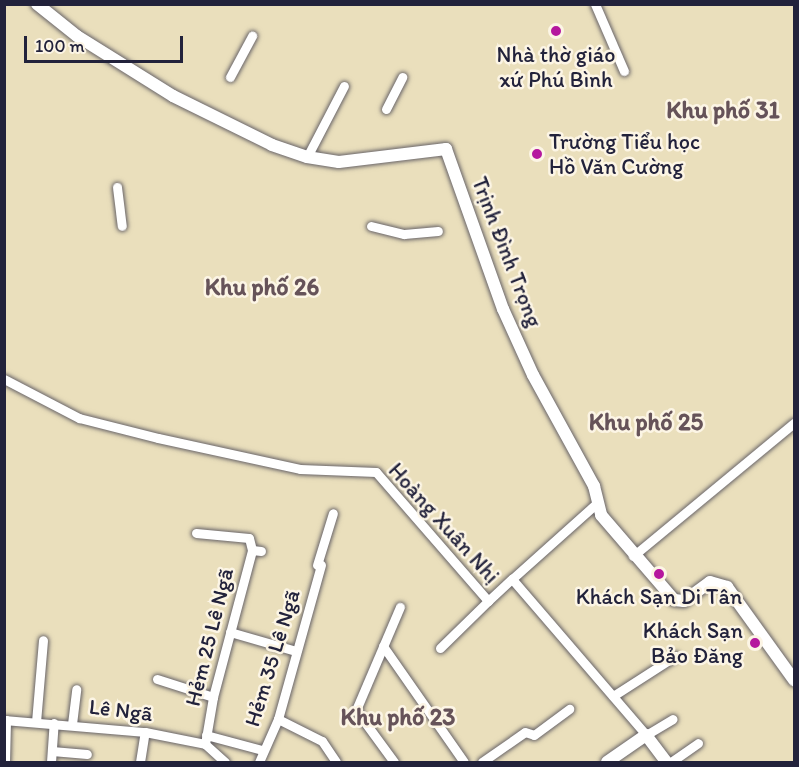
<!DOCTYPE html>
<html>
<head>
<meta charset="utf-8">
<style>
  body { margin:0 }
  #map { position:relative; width:799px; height:767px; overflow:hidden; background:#eadfbc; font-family:Itim,sans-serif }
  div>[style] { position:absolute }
  .roads { filter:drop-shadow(0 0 2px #686468) drop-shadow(0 0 2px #686468) }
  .minor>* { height:9px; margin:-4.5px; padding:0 4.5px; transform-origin:4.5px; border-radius:4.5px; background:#fff }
  .tertiary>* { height:12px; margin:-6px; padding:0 6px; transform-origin:6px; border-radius:6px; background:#fff }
  .dots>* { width:16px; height:16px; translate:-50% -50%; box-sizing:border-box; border:3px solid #fcf5e5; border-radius:50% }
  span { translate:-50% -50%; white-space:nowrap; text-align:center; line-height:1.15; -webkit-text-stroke:5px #fcf5e5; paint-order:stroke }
  .poi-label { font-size:22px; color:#22223b }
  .left { translate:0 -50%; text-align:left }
  .right { translate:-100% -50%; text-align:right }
  .street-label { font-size:22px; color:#22223b }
  .neighbourhood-label { font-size:24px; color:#665359; font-weight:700 }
  .frame { position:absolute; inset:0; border:6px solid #22223b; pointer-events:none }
  .scale { position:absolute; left:24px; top:36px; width:159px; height:27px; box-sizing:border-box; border:3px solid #22223b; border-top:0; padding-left:8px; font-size:18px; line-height:21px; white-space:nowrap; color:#22223b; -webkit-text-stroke:4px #fcf5e5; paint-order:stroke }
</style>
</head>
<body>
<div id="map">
  <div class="roads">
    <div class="minor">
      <div style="left:595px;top:4px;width:73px;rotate:66.6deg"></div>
      <div style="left:230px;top:77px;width:47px;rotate:-61.8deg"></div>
      <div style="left:386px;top:109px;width:36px;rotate:-63deg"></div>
      <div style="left:307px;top:157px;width:80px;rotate:-62.5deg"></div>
      <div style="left:117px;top:187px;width:39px;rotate:83deg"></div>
      <div style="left:371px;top:226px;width:34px;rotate:14deg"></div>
      <div style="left:404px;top:234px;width:34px;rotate:-5deg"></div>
      <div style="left:4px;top:379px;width:85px;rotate:27.5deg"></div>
      <div style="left:79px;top:418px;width:81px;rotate:14.2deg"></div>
      <div style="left:158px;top:438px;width:145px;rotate:12.3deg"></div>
      <div style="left:300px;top:469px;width:76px;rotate:2.3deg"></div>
      <div style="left:376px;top:472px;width:171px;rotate:49deg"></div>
      <div style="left:488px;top:601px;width:33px;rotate:-43deg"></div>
      <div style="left:512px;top:579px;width:206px;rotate:49.3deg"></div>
      <div style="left:646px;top:735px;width:31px;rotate:-31deg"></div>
      <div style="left:196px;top:533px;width:53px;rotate:5.4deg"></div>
      <div style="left:249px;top:538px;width:12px;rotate:76deg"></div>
      <div style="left:633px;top:556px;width:209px;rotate:-39.6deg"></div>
      <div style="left:317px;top:565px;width:54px;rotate:-72.9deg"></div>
      <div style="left:512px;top:579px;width:113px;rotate:-41.8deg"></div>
      <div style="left:230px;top:632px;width:69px;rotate:16.1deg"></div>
      <div style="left:383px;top:646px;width:141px;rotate:55.1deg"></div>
      <div style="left:440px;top:648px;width:67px;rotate:-44.4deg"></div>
      <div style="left:157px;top:679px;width:59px;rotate:17.8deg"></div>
      <div style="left:613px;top:696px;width:74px;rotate:-32.8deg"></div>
      <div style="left:278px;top:719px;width:49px;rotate:26.6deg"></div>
      <div style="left:322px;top:741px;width:25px;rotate:56deg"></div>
      <div style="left:4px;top:720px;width:142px;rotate:4.9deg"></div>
      <div style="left:145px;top:732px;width:61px;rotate:11.3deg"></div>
      <div style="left:205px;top:744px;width:27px;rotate:42deg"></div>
      <div style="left:36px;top:722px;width:82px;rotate:-85.1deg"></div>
      <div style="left:72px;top:724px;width:35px;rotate:-83deg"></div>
      <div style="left:206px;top:735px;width:58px;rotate:15deg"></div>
      <div style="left:205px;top:744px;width:48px;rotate:-80.3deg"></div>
      <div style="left:213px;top:697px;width:152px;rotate:-75.1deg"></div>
      <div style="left:252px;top:550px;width:9px;rotate:6deg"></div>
      <div style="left:52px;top:751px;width:35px;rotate:5deg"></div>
      <div style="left:5px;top:762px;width:42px;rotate:-88.6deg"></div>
      <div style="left:51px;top:762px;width:39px;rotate:-86deg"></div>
      <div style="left:140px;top:762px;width:30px;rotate:-81deg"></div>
      <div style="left:259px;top:762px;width:47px;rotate:-66.2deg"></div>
      <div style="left:278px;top:719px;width:160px;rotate:-74.4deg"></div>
      <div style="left:394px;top:762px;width:64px;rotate:-126.2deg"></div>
      <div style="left:356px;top:710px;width:112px;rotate:-66.9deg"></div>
      <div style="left:482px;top:762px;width:52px;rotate:-34.9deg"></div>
      <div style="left:525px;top:732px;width:9px;rotate:18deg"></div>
      <div style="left:534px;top:735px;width:44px;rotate:-36.6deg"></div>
      <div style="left:671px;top:762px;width:33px;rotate:-35deg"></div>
    </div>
    <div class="tertiary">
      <div style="left:37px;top:4px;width:51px;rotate:38.7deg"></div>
      <div style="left:77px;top:36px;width:113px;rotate:32deg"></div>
      <div style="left:173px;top:96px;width:110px;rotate:26.3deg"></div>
      <div style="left:272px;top:145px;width:37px;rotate:19deg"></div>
      <div style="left:307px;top:157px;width:32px;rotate:9deg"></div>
      <div style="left:339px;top:162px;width:108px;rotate:-6.9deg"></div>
      <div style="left:446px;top:149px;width:170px;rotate:70.4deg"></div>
      <div style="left:503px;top:309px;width:72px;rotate:65.6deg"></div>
      <div style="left:533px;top:375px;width:127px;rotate:61.2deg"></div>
      <div style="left:594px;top:486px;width:30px;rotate:76deg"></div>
      <div style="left:601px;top:515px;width:112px;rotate:49.3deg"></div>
      <div style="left:674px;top:600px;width:10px;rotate:6deg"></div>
      <div style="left:684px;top:601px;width:32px;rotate:-36deg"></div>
      <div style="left:710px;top:582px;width:18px;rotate:16deg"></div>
      <div style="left:727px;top:587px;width:115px;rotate:54.2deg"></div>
      <div style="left:607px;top:762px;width:47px;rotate:-34.7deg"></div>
      <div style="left:646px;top:735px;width:34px;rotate:53deg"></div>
    </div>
  </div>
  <div class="dots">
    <div style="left:556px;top:31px;background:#b5179e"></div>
    <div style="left:537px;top:154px;background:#b5179e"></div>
    <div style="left:659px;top:574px;background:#b5179e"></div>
    <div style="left:755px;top:643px;background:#b5179e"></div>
  </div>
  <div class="poi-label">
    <span style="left:556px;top:67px">Nhà thờ giáo<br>xứ Phú Bình</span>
    <span class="left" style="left:549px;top:154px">Trường Tiểu học<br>Hồ Văn Cường</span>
    <span style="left:659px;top:597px">Khách Sạn Di Tân</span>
    <span class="right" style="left:743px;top:643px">Khách Sạn<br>Bảo Đăng</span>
  </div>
  <div class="street-label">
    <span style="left:507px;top:252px;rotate:69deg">Trịnh Đình Trọng</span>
    <span style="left:444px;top:523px;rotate:48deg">Hoàng Xuân Nhị</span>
    <span style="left:209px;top:637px;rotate:-76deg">Hẻm 25 Lê Ngã</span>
    <span style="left:272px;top:658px;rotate:-73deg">Hẻm 35 Lê Ngã</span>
    <span style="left:121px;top:710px;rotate:7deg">Lê Ngã</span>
  </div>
  <div class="neighbourhood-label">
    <span style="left:723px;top:110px">Khu phố 31</span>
    <span style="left:262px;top:287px">Khu phố 26</span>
    <span style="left:646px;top:422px">Khu phố 25</span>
    <span style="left:398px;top:717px">Khu phố 23</span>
  </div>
  <div class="frame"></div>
  <div class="scale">100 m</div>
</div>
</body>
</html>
